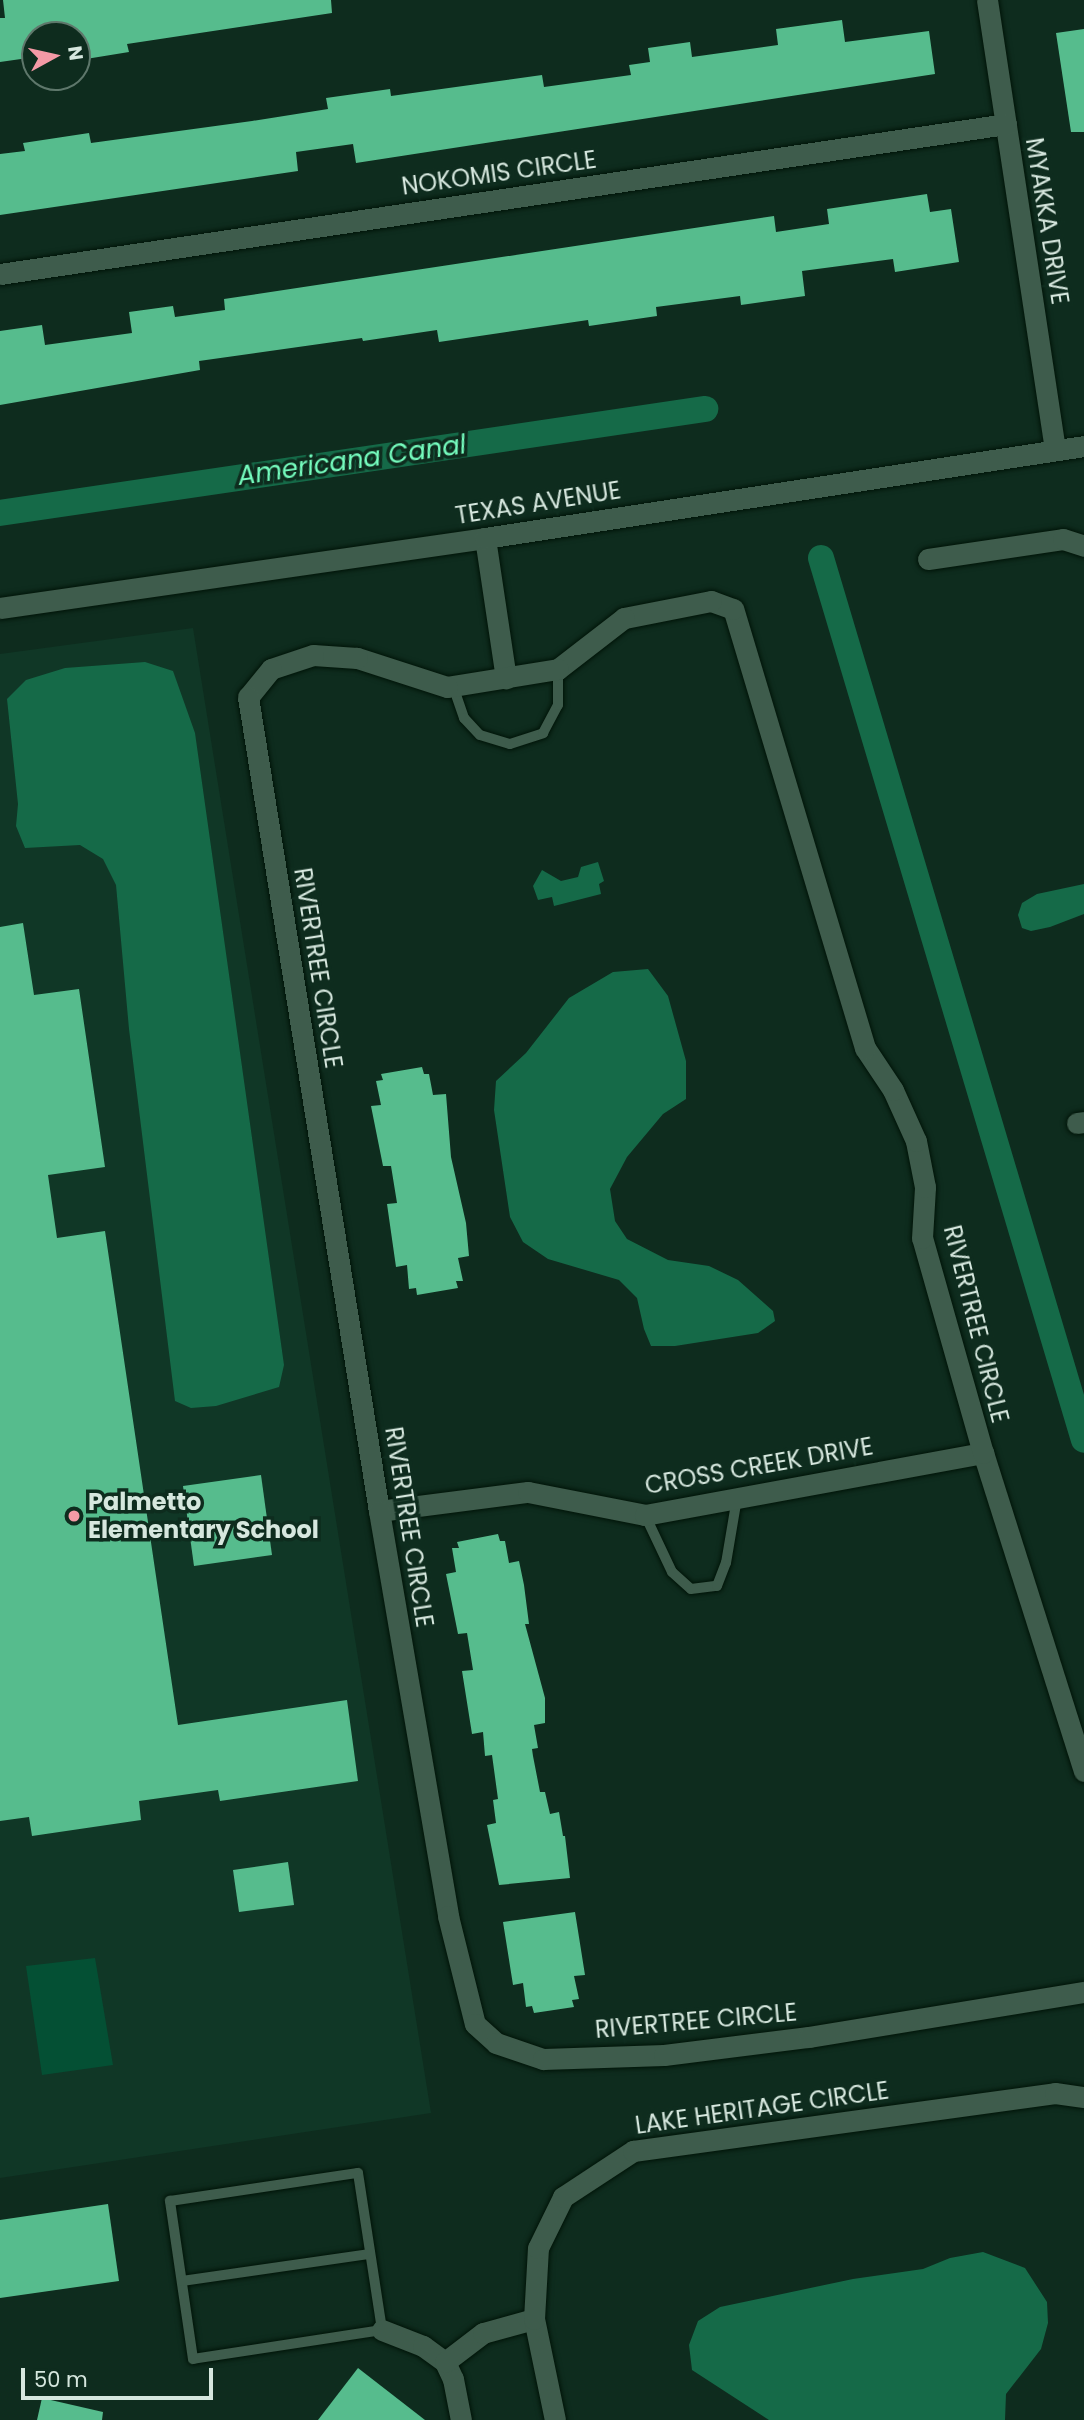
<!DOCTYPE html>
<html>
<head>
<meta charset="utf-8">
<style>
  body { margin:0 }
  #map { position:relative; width:1084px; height:2420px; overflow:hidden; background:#0e2c1e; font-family:Poppins,sans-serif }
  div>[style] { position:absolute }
  .built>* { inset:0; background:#103726 }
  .green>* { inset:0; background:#045034 }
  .water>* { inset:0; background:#156a48 }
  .canal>* { height:26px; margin:-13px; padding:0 13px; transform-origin:13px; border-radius:13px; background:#156a48 }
  .building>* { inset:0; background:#56bc8d }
  .roads { filter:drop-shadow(0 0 2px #001408) drop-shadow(0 0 2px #001408) }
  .service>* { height:10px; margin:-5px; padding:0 5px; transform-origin:5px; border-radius:5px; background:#3e5c4c }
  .minor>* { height:21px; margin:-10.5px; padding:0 10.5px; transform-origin:10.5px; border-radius:10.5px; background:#3e5c4c }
  .tertiary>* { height:21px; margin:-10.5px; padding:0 10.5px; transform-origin:10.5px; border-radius:10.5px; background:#3e5c4c }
  .dots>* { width:19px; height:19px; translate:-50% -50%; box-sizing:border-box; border:4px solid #0e2c1e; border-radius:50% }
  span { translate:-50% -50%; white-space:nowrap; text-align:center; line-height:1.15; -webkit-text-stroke:7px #0e2c1e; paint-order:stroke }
  .street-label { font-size:24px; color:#d6e7de }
  .poi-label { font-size:24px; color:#d6e7de; font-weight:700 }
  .left { translate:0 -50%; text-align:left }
  .water-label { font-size:26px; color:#75fcbe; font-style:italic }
  .north { position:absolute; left:21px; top:21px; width:70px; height:70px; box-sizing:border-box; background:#0e2c1e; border:2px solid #5e776b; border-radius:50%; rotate:82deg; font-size:19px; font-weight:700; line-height:28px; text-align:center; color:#d6e7de }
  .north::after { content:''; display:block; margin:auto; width:24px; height:32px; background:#f49aa6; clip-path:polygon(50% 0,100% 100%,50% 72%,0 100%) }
  .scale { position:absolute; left:21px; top:2368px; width:192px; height:32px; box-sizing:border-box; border:4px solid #d6e7de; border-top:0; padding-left:9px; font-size:21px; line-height:24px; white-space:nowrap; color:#d6e7de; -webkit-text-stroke:5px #0e2c1e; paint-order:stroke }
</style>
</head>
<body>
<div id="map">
  <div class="built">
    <div style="clip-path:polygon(193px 628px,431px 2113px,0 2178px,0 654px)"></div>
  </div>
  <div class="green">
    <div style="clip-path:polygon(95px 1958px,113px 2065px,42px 2075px,26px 1966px)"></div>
  </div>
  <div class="water">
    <div style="clip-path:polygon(145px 662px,173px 671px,195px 733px,284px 1365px,279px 1387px,216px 1406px,191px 1408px,175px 1401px,129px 1029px,116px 885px,103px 859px,80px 845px,25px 848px,16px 826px,18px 804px,7px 699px,26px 680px,65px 668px)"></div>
    <div style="clip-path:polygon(598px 862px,604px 881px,599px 884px,601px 894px,554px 906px,552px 897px,538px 900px,533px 886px,542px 870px,561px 881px,578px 877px,581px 867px)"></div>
    <div style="clip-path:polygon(1084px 884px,1084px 914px,1050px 927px,1031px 931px,1022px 928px,1018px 915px,1022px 903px,1037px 894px)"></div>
    <div style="clip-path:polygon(648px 969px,668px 996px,686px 1061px,686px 1099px,663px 1114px,627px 1157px,610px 1189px,615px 1221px,627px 1239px,668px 1260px,709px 1266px,738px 1280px,773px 1311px,775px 1321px,758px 1333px,675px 1346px,651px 1346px,644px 1329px,637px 1298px,619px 1280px,548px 1259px,523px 1242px,510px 1217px,494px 1110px,496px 1081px,526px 1053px,569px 998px,613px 972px)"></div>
    <div style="clip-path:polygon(983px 2252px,1025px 2268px,1047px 2302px,1048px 2323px,1041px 2349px,1006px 2394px,1005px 2420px,769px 2420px,692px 2370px,689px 2345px,698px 2321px,720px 2307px,853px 2279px,923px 2269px,950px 2258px)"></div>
  </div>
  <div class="canal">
    <div style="left:0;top:513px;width:713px;rotate:-8.39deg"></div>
    <div style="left:821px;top:558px;width:920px;rotate:73.4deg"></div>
  </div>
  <div class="building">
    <div style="clip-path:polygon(3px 0,331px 0,332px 13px,127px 44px,129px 52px,86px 59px,84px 45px,77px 46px,77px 35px,35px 35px,35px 57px,0 62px,0 18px,5px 18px)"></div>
    <div style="clip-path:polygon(842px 20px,845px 42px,929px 31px,935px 74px,356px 163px,353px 144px,296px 152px,298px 171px,0 215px,0 154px,25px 151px,23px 143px,89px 133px,91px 143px,252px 121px,328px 109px,326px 98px,390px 89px,391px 96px,542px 75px,544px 87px,631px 75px,629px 65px,650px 62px,648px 48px,690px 42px,692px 57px,778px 45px,776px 29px)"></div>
    <div style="clip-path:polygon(1084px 29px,1084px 132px,1071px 132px,1056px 33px)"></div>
    <div style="clip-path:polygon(927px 194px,930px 212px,951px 209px,959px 262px,895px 272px,893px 259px,802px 271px,805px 296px,741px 305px,740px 296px,656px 307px,657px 316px,589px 326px,588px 320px,439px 342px,437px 330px,363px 341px,362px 338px,199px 361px,200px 370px,0 405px,0 331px,42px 325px,45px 345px,132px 333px,129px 312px,173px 306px,175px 317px,225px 310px,224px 299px,774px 216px,776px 232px,829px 224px,827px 209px)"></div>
    <div style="clip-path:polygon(23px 923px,34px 995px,79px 989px,105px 1167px,48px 1175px,57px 1238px,105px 1231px,178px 1725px,347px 1700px,358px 1781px,220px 1801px,218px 1790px,139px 1801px,141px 1820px,32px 1836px,29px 1817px,0 1821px,0 927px)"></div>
    <div style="clip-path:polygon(422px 1067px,424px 1074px,429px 1074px,433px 1095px,446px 1094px,451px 1157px,466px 1223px,469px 1256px,458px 1258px,463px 1281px,456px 1281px,458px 1288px,417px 1295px,416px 1288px,409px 1289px,407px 1265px,396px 1267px,387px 1204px,397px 1203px,391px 1166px,383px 1166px,371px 1106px,381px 1105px,376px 1081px,383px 1080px,381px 1074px)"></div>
    <div style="clip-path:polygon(261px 1475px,272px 1555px,194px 1566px,183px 1486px)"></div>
    <div style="clip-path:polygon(498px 1534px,500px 1541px,505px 1541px,509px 1563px,519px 1561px,524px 1585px,529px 1624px,525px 1624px,545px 1698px,545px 1723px,534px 1725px,538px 1748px,532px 1749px,533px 1756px,540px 1792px,545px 1792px,550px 1814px,559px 1812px,563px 1836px,565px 1836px,570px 1878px,499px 1885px,487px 1825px,496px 1823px,493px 1800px,498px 1799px,492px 1755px,485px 1756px,483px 1732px,472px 1734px,462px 1671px,473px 1670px,467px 1633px,458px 1634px,446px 1574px,456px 1572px,452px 1548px,459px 1548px,457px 1542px)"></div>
    <div style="clip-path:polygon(288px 1862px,294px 1905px,239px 1912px,233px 1870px)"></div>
    <div style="clip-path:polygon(575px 1912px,585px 1975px,574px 1976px,579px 1999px,572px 2000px,574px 2007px,534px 2013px,532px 2006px,526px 2007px,523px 1983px,513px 1985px,503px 1922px)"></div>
    <div style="clip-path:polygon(108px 2204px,119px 2281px,0 2298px,0 2220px)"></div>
    <div style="clip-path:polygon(358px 2368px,425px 2420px,318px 2420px)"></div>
    <div style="clip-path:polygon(42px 2398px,103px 2412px,102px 2420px,37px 2420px)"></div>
  </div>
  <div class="roads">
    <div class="service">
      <div style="left:453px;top:686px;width:34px;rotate:71deg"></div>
      <div style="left:464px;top:718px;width:23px;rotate:47deg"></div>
      <div style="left:480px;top:735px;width:31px;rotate:17deg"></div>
      <div style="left:510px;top:744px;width:35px;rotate:-18deg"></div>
      <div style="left:543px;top:733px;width:32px;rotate:-62deg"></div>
      <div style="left:558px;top:705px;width:36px;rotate:-90deg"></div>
      <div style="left:645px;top:1515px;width:63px;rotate:64.7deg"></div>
      <div style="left:672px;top:1572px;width:25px;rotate:42deg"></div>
      <div style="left:691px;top:1589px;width:26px;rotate:-7deg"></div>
      <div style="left:717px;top:1586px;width:25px;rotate:-69deg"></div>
      <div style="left:726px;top:1563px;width:66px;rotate:-80.4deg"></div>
      <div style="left:358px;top:2173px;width:159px;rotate:81.3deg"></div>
      <div style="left:382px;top:2330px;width:191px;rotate:171.3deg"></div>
      <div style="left:193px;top:2359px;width:160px;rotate:-98.3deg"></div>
      <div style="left:170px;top:2201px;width:190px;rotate:-8.5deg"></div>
      <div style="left:182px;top:2281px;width:190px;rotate:-8.2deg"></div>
    </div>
    <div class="minor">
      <div style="left:987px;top:0;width:455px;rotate:81.4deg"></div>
      <div style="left:0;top:274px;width:1017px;rotate:-8.48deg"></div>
      <div style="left:485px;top:538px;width:142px;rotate:81.5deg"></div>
      <div style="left:928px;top:559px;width:136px;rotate:-8.4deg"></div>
      <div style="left:1063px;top:539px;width:22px;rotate:18deg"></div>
      <div style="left:1077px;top:1123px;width:7px;rotate:-8deg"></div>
      <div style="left:379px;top:1511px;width:150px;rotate:-7.3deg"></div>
      <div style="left:528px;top:1492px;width:119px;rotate:11.1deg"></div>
      <div style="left:645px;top:1515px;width:344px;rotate:-10.4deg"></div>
      <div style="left:1084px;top:1771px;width:334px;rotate:-107.6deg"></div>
      <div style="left:983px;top:1453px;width:223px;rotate:-105.8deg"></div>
      <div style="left:922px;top:1238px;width:51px;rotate:-86.6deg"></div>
      <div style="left:925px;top:1187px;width:47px;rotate:-101.1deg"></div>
      <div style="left:916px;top:1141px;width:56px;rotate:-114.3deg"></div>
      <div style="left:893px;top:1090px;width:50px;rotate:-123.7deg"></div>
      <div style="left:865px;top:1048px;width:458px;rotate:-106.7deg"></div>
      <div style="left:733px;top:609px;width:23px;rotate:-160deg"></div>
      <div style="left:711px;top:601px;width:89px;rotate:168.9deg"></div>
      <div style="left:624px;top:618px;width:83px;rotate:142.3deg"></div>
      <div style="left:558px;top:669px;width:112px;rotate:170.8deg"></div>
      <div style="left:447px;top:687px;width:95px;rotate:-162.1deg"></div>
      <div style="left:357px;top:658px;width:44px;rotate:-176.1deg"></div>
      <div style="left:313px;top:655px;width:44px;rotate:161.6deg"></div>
      <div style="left:271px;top:669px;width:36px;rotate:129deg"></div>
      <div style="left:248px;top:697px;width:824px;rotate:80.86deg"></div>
      <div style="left:379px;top:1511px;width:411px;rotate:80.3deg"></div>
      <div style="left:448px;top:1916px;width:111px;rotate:76deg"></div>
      <div style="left:475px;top:2024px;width:28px;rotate:42deg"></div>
      <div style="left:496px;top:2043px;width:50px;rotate:18.8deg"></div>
      <div style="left:543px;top:2059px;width:121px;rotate:-1.9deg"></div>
      <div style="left:664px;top:2055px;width:146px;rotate:-7.1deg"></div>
      <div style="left:809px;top:2037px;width:279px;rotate:-9.3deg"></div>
      <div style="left:382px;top:2330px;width:44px;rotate:21.3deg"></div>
      <div style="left:423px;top:2346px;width:27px;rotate:36deg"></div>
      <div style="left:445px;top:2362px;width:19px;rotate:65deg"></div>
      <div style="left:453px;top:2379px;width:42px;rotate:79deg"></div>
      <div style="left:445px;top:2362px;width:48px;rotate:-37.3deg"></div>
      <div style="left:483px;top:2333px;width:53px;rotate:-15.4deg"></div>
      <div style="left:555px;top:2420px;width:103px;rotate:-101.7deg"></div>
      <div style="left:534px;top:2319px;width:71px;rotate:-86.8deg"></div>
      <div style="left:538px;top:2248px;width:57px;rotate:-63.9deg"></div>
      <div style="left:563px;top:2197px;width:84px;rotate:-33.3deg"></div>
      <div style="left:633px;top:2151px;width:426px;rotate:-7.8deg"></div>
      <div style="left:1055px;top:2093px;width:29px;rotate:8deg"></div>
    </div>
    <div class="tertiary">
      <div style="left:0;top:608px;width:490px;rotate:-8.2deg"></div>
      <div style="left:485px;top:538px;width:606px;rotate:-8.73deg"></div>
    </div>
  </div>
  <div class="dots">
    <div style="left:74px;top:1516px;background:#f49aa6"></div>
  </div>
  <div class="street-label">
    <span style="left:499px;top:173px;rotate:-8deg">NOKOMIS CIRCLE</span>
    <span style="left:1047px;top:221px;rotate:81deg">MYAKKA DRIVE</span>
    <span style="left:538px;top:503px;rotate:-9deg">TEXAS AVENUE</span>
    <span style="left:318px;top:968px;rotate:81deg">RIVERTREE CIRCLE</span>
    <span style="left:976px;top:1324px;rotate:76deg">RIVERTREE CIRCLE</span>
    <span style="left:759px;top:1466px;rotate:-10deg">CROSS CREEK DRIVE</span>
    <span style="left:409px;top:1527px;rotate:81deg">RIVERTREE CIRCLE</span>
    <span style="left:696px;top:2021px;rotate:-5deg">RIVERTREE CIRCLE</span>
    <span style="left:762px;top:2108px;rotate:-8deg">LAKE HERITAGE CIRCLE</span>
  </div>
  <div class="poi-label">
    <span class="left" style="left:88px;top:1516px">Palmetto<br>Elementary School</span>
  </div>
  <div class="water-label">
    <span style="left:352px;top:461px;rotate:-8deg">Americana Canal</span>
  </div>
  <div class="north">N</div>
  <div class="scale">50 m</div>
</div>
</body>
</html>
